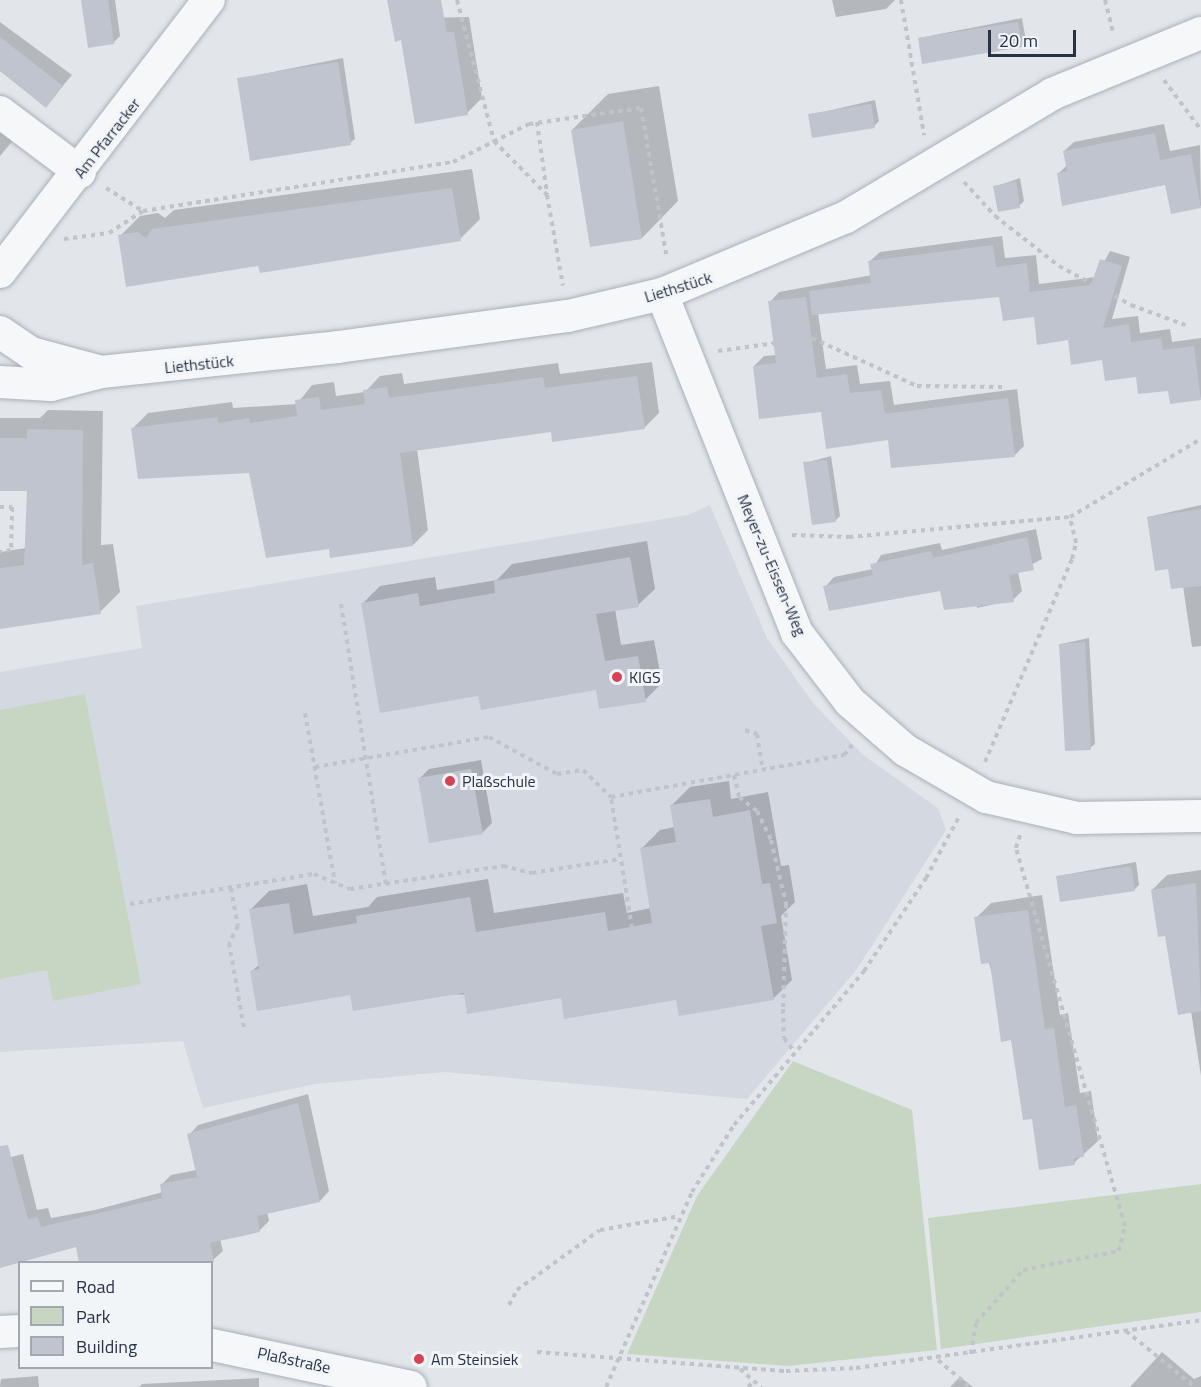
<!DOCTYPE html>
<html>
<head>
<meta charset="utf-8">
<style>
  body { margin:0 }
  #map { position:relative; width:1201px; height:1387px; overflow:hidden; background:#e2e6eb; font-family:"Titillium Web",sans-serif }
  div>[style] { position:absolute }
  .built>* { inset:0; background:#d4d8e0 }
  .green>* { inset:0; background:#c7d6c3 }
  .shadow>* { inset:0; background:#0003 }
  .building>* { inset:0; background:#bfc4cf }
  .path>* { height:4px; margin-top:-2px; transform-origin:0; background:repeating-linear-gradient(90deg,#c0c4ca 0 4.5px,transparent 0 9px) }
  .roads { filter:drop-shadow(0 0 2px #aab0b9) drop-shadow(0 0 2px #aab0b9) }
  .minor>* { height:32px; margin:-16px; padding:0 16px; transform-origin:16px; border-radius:16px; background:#f5f7f9 }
  .dots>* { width:16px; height:16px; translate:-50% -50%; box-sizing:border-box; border:3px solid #f2f5f8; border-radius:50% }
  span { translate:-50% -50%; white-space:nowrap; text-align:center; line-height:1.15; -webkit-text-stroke:6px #f2f5f8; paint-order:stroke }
  .street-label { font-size:16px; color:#293245 }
  .poi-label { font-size:16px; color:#293245 }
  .left { translate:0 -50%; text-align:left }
  .legend { position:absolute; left:18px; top:1261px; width:195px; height:108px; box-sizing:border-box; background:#f2f5f8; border:2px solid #a2a7b0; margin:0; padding:8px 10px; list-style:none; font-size:18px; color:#293245 }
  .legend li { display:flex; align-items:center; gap:12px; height:30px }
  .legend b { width:30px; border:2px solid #a2a7b0 }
  .scale { position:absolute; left:988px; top:30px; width:88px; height:27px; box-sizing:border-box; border:3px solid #293245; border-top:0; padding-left:8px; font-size:18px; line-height:21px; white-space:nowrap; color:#293245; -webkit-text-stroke:4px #f2f5f8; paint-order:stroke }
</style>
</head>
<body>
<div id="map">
  <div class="built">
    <div style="clip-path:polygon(710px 505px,767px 638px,813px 703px,863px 755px,938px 808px,946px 830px,857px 969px,747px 1099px,445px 1072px,315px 1084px,203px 1108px,183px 1041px,0 1052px,0 672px,142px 648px,136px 606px,688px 515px)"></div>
  </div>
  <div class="green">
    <div style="clip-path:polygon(85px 694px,141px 984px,53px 1001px,47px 970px,0 979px,0 710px)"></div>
    <div style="clip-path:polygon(793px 1061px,912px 1110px,937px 1350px,788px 1366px,627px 1354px,697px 1196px)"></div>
    <div style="clip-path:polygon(1201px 1184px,1201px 1312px,941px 1349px,928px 1218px)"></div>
  </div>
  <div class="shadow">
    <div style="clip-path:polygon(83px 0,115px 0,120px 36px,113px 43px)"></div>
    <div style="clip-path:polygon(832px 0,895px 0,886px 9px,836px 17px)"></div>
    <div style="clip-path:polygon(469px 17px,482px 98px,467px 113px,417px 18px)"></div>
    <div style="clip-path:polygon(1022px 18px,1026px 41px,1021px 46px,919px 38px)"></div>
    <div style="clip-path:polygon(0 22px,72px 75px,46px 106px,0 71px)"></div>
    <div style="clip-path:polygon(343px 58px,355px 139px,350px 143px,238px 79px)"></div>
    <div style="clip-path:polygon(659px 86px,678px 201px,642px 238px,572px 130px,608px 94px)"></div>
    <div style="clip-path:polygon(875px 100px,879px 121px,874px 126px,810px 115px)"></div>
    <div style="clip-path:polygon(1164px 124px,1170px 151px,1200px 145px,1201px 206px,1172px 212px,1166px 184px,1058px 174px,1067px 165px,1064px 151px,1074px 142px)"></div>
    <div style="clip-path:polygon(0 126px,15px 138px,0 156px)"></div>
    <div style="clip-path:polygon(472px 169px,480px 219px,460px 239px,260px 264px,120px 236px,140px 216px,158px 213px,165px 218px,174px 210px)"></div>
    <div style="clip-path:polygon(1020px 178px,1024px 201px,1019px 206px,994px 187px)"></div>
    <div style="clip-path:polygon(1002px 236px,1005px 258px,1036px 255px,1039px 284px,1096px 277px,1110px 251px,1130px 257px,1112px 319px,1138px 316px,1140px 333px,1170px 329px,1172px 342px,1201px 338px,1201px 398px,1103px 359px,1000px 295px,818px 313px,826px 369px,857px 365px,860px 384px,890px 381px,894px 405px,1017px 389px,1024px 446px,1015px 455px,889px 438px,822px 410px,754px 366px,764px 356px,777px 355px,770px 302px,779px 292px,872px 275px,870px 261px,880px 252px)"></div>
    <div style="clip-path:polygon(652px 362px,659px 413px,644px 428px,552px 430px,417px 449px,428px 530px,413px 545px,330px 547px,251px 471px,133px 428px,148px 413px,232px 402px,233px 408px,297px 404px,312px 385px,334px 382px,336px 396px,365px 392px,380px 376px,402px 373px,404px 384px,558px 363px,560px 374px)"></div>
    <div style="clip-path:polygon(48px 410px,103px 411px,101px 545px,113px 544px,120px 592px,100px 612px,0 628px,0 552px,26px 548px,29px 489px,0 489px,0 418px,40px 418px)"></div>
    <div style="clip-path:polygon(831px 456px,840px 516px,835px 521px,805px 463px)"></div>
    <div style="clip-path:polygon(1201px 505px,1201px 646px,1192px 647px,1183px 586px,1169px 567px,1148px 517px)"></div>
    <div style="clip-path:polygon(1036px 529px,1042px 559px,1018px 572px,1022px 591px,1013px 600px,977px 608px,976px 602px,941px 589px,825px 587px,834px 577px,873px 569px,881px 555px,940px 543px,942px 550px)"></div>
    <div style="clip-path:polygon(647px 541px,655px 589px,638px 605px,615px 609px,621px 645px,654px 640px,662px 683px,645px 700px,597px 689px,479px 694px,363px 603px,380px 586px,435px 577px,437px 590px,497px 580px,512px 564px)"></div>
    <div style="clip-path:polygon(1089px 638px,1095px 744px,1090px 748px,1061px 644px)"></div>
    <div style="clip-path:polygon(481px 760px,492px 823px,482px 833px,419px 779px,429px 769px)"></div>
    <div style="clip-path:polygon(729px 781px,731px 799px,768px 792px,781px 866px,789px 865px,795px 902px,781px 916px,792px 980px,773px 999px,351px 993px,252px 971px,260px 964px,250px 910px,269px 891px,307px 884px,313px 916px,368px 907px,377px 897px,488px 879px,494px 913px,623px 893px,627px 913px,651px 908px,641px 849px,660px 830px,675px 827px,671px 806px,690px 787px)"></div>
    <div style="clip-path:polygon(1136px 862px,1139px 885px,1134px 890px,1058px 876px)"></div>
    <div style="clip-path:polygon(1201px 870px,1201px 1076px,1191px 1011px,1152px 890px,1167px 875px)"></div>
    <div style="clip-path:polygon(1042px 895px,1060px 1015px,1068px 1013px,1080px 1093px,1091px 1091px,1098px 1141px,1074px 1163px,1033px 1117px,976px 918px,991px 903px)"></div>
    <div style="clip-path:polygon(308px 1094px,329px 1191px,320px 1201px,267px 1212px,269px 1221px,259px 1231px,220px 1239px,223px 1251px,213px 1260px,80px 1262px,77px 1246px,0 1264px,0 1160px,23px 1154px,37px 1210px,48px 1208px,51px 1218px,95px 1210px,163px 1192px,161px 1185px,171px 1175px,196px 1170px,189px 1135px,198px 1125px)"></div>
    <div style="clip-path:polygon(1162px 1352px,1194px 1379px,1201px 1376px,1201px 1387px,1130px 1387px)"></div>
    <div style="clip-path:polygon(38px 1376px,39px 1387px,0 1387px,1px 1379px)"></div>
    <div style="clip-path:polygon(960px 1377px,973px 1387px,950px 1387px)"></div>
    <div style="clip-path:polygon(259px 1378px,259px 1387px,139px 1387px,142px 1384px)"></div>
  </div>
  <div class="building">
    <div style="clip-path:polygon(81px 0,108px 0,114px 44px,88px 48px)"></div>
    <div style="clip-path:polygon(387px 0,441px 0,447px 32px,454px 32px,468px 115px,415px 124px,401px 40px,395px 42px)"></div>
    <div style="clip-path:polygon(1018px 22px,1022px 47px,922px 64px,918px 38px)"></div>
    <div style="clip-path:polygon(0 37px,63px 86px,46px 108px,0 71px)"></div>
    <div style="clip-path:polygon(338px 62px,351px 145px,250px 161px,237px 78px)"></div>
    <div style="clip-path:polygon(871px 104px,875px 128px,812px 138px,808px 114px)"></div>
    <div style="clip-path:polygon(623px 121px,642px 239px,590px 247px,571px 130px)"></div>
    <div style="clip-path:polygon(1155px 133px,1160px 160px,1191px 154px,1201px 208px,1171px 214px,1165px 185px,1062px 206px,1057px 173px,1067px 171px,1063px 151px)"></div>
    <div style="clip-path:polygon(1016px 181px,1020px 208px,998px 212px,993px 186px)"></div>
    <div style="clip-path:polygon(452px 188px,461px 241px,260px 273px,258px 266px,126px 287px,118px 235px,138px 232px,146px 238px,152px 229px)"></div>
    <div style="clip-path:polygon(993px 245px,996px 267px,1027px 263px,1030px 292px,1091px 285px,1100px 259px,1122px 266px,1103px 328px,1129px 324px,1131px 342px,1161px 338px,1163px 350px,1194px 346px,1201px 400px,1170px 404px,1168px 391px,1138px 394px,1136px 377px,1105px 381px,1102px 360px,1071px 365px,1068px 340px,1037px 345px,1034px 317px,1003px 321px,999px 297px,812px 315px,809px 291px,871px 283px,868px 261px)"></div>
    <div style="clip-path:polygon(806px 297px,817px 378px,847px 374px,850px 393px,881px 390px,885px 414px,1008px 398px,1015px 457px,891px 468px,888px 440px,826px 449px,821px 412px,759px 419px,753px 366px,776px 363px,768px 301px)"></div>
    <div style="clip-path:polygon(637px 376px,645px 429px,552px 442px,551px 432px,400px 453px,413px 546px,330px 558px,329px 549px,266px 558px,249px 473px,138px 479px,131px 428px,217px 417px,218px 423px,249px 418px,250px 423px,297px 416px,295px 400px,319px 397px,321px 410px,365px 404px,363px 390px,387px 387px,389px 398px,543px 377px,545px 388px)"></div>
    <div style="clip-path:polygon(27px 429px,83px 430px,82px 565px,93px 563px,101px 614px,0 629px,0 568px,24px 565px,27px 491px,0 491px,0 438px,27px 438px)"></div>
    <div style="clip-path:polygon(827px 460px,836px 522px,812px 525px,803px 462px)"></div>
    <div style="clip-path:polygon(1201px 509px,1201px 586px,1171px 589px,1168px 569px,1155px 571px,1147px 517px)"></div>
    <div style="clip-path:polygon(1027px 537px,1034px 570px,1009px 575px,1014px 602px,944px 610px,940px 591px,829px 611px,823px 586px,873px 575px,870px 564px,931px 551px,933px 558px)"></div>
    <div style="clip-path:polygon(630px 557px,639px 607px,596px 614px,605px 661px,638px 656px,646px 702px,599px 709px,596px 690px,481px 710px,478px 696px,380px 713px,361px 603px,418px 593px,420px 606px,495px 593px,494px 581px)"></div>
    <div style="clip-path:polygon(1085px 642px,1091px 750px,1065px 751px,1059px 644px)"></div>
    <div style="clip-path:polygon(471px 769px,483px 834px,429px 843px,418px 778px)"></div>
    <div style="clip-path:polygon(710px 799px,713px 817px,750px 810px,762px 884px,770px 883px,777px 923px,761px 926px,774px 1000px,679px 1016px,676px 1000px,564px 1019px,561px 998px,467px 1014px,464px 993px,353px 1011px,350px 995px,257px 1011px,250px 971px,259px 969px,249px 909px,289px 903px,294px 934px,357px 923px,356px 916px,470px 897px,476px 932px,605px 912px,608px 931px,652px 923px,640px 848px,676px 842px,670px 805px)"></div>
    <div style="clip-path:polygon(1131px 866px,1135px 891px,1060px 902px,1056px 876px)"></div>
    <div style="clip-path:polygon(1196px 883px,1201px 1011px,1178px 1015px,1165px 936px,1158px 937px,1151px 890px)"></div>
    <div style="clip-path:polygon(1028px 910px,1045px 1029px,1054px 1028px,1065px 1107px,1076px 1105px,1084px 1157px,1074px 1158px,1075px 1165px,1039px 1170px,1032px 1119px,1023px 1120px,1011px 1040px,1001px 1042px,990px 963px,981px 964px,974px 917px)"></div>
    <div style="clip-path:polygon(298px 1103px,320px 1202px,257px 1216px,260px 1232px,210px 1243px,214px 1262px,79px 1263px,76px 1247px,0 1268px,0 1146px,8px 1145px,28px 1219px,38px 1217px,41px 1227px,162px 1198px,160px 1184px,197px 1177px,187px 1134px)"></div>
  </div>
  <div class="path">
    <div style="left:457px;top:0;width:146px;rotate:75.3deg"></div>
    <div style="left:494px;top:141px;width:76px;rotate:45.5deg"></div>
    <div style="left:547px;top:195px;width:92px;rotate:80deg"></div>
    <div style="left:901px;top:0;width:137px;rotate:80.3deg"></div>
    <div style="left:1105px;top:0;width:36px;rotate:76deg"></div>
    <div style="left:1164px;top:80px;width:62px;rotate:53.5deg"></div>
    <div style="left:537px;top:122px;width:73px;rotate:82.1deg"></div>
    <div style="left:964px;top:182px;width:46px;rotate:47.6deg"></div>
    <div style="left:995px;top:216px;width:81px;rotate:38deg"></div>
    <div style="left:1059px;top:266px;width:82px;rotate:28.4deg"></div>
    <div style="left:1131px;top:305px;width:58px;rotate:20.3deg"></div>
    <div style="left:106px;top:188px;width:44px;rotate:31.9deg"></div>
    <div style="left:64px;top:239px;width:45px;rotate:-7.6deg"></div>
    <div style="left:109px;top:233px;width:40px;rotate:-32.9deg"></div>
    <div style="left:143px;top:211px;width:314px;rotate:-9deg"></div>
    <div style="left:453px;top:162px;width:85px;rotate:-26.6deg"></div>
    <div style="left:529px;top:124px;width:113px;rotate:-8.1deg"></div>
    <div style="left:641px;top:108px;width:153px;rotate:80.2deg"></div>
    <div style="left:718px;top:351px;width:95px;rotate:-7.9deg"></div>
    <div style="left:812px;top:338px;width:115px;rotate:24.6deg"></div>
    <div style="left:917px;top:386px;width:85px;rotate:0.7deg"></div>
    <div style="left:0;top:507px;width:12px"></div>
    <div style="left:12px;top:507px;width:43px;rotate:91.3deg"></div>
    <div style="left:11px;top:550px;width:11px;rotate:170deg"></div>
    <div style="left:792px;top:535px;width:57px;rotate:2deg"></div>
    <div style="left:849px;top:537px;width:222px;rotate:-5.2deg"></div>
    <div style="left:1070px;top:517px;width:152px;rotate:-30.8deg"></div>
    <div style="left:341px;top:604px;width:284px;rotate:80.9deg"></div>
    <div style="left:305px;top:713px;width:173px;rotate:80deg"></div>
    <div style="left:745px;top:730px;width:13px;rotate:18deg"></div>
    <div style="left:757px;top:734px;width:36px;rotate:81deg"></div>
    <div style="left:985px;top:762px;width:221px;rotate:-66.8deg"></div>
    <div style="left:1072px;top:559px;width:16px;rotate:-76deg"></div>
    <div style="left:1076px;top:543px;width:27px;rotate:-103deg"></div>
    <div style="left:315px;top:767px;width:177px;rotate:-9.8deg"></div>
    <div style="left:489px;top:737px;width:77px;rotate:28.6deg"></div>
    <div style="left:557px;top:774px;width:26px;rotate:-9deg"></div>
    <div style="left:583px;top:770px;width:39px;rotate:44deg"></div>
    <div style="left:734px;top:775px;width:23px;rotate:77deg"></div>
    <div style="left:739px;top:797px;width:23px;rotate:38deg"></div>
    <div style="left:757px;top:811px;width:32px;rotate:64deg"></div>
    <div style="left:771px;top:840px;width:66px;rotate:76.8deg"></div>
    <div style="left:786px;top:904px;width:105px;rotate:91.6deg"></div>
    <div style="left:783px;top:1009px;width:29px;rotate:88deg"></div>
    <div style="left:784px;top:1038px;width:15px;rotate:53deg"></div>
    <div style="left:231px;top:888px;width:39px;rotate:80deg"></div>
    <div style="left:238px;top:926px;width:19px;rotate:118deg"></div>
    <div style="left:229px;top:943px;width:86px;rotate:80deg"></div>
    <div style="left:130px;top:904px;width:186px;rotate:-9.3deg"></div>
    <div style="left:314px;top:874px;width:39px;rotate:23deg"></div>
    <div style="left:350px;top:889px;width:155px;rotate:-8.5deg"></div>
    <div style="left:503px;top:866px;width:30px;rotate:14deg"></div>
    <div style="left:532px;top:873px;width:89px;rotate:-9deg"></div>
    <div style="left:635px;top:946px;width:151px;rotate:-99.2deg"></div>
    <div style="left:611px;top:797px;width:237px;rotate:-10.2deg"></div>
    <div style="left:844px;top:755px;width:13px;rotate:-51deg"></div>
    <div style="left:509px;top:1305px;width:17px;rotate:-62deg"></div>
    <div style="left:517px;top:1290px;width:102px;rotate:-35.9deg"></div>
    <div style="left:600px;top:1230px;width:81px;rotate:-9.9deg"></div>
    <div style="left:1126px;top:1331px;width:89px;rotate:39.1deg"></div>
    <div style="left:537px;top:1352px;width:250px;rotate:4.4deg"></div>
    <div style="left:786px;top:1371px;width:70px;rotate:-2.5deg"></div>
    <div style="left:856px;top:1368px;width:348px;rotate:-7.9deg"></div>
    <div style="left:971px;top:1354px;width:31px;rotate:-81deg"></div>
    <div style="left:976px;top:1323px;width:71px;rotate:-48.4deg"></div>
    <div style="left:1023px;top:1270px;width:98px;rotate:-11.2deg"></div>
    <div style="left:1119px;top:1251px;width:26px;rotate:-77deg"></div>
    <div style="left:1125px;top:1226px;width:393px;rotate:-106.1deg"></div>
    <div style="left:1016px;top:848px;width:14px;rotate:-73deg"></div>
    <div style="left:938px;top:1360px;width:42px;rotate:40.2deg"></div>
    <div style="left:740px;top:1369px;width:28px;rotate:41deg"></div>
    <div style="left:606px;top:1387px;width:213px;rotate:-66.2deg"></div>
    <div style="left:692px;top:1192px;width:79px;rotate:-57.9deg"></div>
    <div style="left:734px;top:1125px;width:202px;rotate:-49.8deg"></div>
    <div style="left:864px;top:971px;width:112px;rotate:-56.3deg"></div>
    <div style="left:926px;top:878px;width:72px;rotate:-61.6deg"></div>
    <div style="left:748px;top:1387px;width:8px;rotate:-45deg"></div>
  </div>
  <div class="roads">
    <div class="minor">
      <div style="left:0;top:112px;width:100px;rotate:36.9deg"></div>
      <div style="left:0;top:272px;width:343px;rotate:-52.5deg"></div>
      <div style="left:662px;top:294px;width:365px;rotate:68.3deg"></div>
      <div style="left:797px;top:633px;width:87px;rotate:52.5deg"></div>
      <div style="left:850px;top:702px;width:73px;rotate:41.1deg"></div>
      <div style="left:905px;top:750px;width:94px;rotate:30.1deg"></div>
      <div style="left:986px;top:797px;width:93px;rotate:13deg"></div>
      <div style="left:1077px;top:818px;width:124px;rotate:-0.9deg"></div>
      <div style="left:0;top:332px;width:37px;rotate:34deg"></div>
      <div style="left:31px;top:353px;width:69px;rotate:15deg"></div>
      <div style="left:0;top:382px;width:51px;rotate:3.4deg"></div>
      <div style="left:51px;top:385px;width:52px;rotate:-14.6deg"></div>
      <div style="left:101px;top:372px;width:238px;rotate:-6deg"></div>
      <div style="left:338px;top:347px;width:232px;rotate:-7.7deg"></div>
      <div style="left:568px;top:316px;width:97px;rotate:-13.2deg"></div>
      <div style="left:662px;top:294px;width:199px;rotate:-22.7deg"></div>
      <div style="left:846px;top:217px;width:240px;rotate:-30.8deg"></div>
      <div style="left:1052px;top:94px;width:161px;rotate:-22.3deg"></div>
      <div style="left:0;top:1332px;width:20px;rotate:-3deg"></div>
      <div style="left:212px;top:1345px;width:203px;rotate:11.9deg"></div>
    </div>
  </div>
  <div class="dots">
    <div style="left:617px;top:677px;background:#d74154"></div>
    <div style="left:450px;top:781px;background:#d74154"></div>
    <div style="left:419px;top:1359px;background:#d74154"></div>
  </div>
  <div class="street-label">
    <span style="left:107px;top:138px;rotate:-52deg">Am Pfarracker</span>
    <span style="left:678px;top:287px;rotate:-17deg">Liethstück</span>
    <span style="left:199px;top:364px;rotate:-6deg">Liethstück</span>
    <span style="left:772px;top:565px;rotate:67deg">Meyer-zu-Eissen-Weg</span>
    <span style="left:294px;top:1360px;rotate:12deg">Plaßstraße</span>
  </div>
  <div class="poi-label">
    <span class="left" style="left:629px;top:677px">KIGS</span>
    <span class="left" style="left:462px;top:781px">Plaßschule</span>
    <span class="left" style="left:431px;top:1359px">Am Steinsiek</span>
  </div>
  <ul class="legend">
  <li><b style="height:8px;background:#f5f7f9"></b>Road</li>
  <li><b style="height:16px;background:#c7d6c3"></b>Park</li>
  <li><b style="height:16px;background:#bfc4cf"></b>Building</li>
  </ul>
  <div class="scale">20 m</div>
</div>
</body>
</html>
